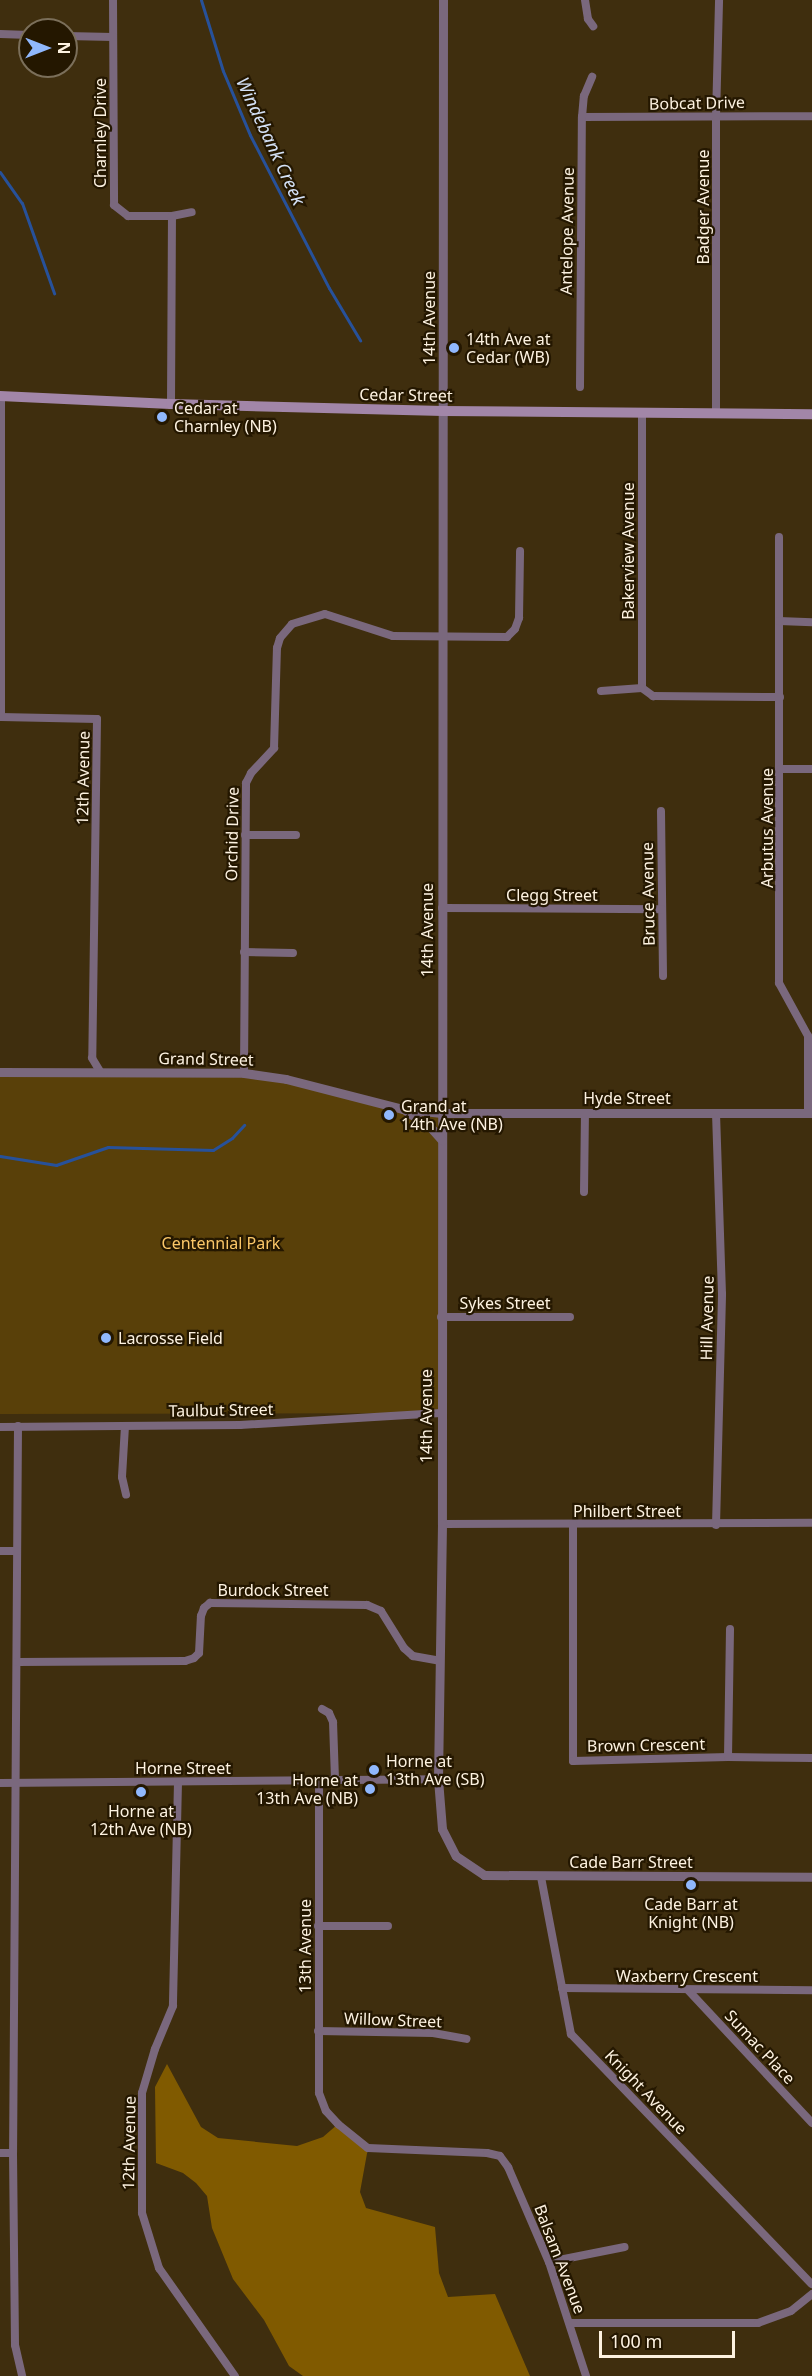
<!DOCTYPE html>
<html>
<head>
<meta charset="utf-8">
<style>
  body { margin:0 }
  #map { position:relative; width:812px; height:2376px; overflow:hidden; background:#3f2e0e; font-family:"Noto Sans",sans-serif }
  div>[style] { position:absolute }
  .green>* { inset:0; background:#594009 }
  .forest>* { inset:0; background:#805a00 }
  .stream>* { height:3px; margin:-1.5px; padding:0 1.5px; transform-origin:1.5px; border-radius:1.5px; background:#27519a }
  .minor>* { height:8px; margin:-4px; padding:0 4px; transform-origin:4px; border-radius:4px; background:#7a687d }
  .tertiary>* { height:9px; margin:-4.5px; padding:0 4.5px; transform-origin:4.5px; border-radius:4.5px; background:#7a687d }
  .secondary>* { height:10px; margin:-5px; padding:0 5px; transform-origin:5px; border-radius:5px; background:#a286a8 }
  .dots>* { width:16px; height:16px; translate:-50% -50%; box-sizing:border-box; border:3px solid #241700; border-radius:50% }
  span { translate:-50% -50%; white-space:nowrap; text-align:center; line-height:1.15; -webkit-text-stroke:4.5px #241700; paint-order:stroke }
  .street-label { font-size:16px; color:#fdf2e0 }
  .poi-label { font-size:16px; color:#fdf2e0 }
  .left { translate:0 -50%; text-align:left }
  .right { translate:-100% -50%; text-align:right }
  .park-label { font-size:16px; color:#fbc768 }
  .water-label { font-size:18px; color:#d4e1f6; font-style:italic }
  .north { position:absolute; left:18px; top:18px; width:60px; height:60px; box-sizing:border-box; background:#241700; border:2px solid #7b6f5a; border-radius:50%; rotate:90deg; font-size:16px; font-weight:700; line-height:24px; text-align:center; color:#fdf2e0 }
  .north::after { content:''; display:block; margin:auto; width:21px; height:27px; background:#90b8fd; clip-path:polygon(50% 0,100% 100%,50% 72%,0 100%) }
  .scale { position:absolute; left:599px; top:2331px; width:136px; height:27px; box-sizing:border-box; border:3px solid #fdf2e0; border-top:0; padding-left:8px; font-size:18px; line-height:21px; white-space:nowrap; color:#fdf2e0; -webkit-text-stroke:4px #241700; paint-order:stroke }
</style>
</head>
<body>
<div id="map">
  <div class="green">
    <div style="clip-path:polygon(101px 1073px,244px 1073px,442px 1113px,441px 1413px,0 1414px,0 1077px)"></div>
  </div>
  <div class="forest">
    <div style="clip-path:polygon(167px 2064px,201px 2127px,218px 2138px,297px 2146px,323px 2137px,338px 2124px,368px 2148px,360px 2192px,366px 2208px,435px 2227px,439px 2273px,448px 2297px,495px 2294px,530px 2376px,303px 2376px,289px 2366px,264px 2320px,233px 2279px,212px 2228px,207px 2196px,196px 2183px,183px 2173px,156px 2163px,155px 2087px)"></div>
  </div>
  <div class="stream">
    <div style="left:201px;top:0;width:74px;rotate:72.8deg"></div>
    <div style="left:223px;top:71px;width:69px;rotate:67.1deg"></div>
    <div style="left:250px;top:135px;width:172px;rotate:62.7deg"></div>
    <div style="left:329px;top:288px;width:61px;rotate:59.2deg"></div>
    <div style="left:0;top:172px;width:38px;rotate:55deg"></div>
    <div style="left:22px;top:203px;width:96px;rotate:70.4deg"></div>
    <div style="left:0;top:1156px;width:57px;rotate:9.1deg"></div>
    <div style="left:56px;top:1165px;width:55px;rotate:-19.1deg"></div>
    <div style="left:108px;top:1147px;width:105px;rotate:1.6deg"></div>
    <div style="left:213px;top:1150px;width:22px;rotate:-32deg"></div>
    <div style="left:232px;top:1138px;width:18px;rotate:-47deg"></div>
  </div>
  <div class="minor">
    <div style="left:113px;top:0;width:205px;rotate:89.7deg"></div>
    <div style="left:114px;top:205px;width:18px;rotate:38deg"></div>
    <div style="left:128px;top:216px;width:44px"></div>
    <div style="left:172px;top:216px;width:20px;rotate:-11deg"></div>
    <div style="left:585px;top:0;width:19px;rotate:81deg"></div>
    <div style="left:588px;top:19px;width:9px;rotate:54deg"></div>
    <div style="left:0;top:34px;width:30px;rotate:2deg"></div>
    <div style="left:66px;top:36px;width:47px;rotate:1.2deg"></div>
    <div style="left:582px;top:117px;width:230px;rotate:-0.2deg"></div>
    <div style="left:580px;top:387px;width:270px;rotate:-89.6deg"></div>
    <div style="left:582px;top:117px;width:21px;rotate:-85deg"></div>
    <div style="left:584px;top:96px;width:21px;rotate:-67deg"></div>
    <div style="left:1px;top:396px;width:321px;rotate:90deg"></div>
    <div style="left:1px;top:717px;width:96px;rotate:1.2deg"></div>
    <div style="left:97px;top:719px;width:339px;rotate:90.8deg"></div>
    <div style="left:92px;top:1058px;width:17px;rotate:59deg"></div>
    <div style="left:171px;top:404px;width:188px;rotate:-89.7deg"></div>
    <div style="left:642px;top:413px;width:275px;rotate:90deg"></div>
    <div style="left:716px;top:414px;width:297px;rotate:-90deg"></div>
    <div style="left:716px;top:117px;width:117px;rotate:-88.5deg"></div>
    <div style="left:779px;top:537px;width:446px;rotate:90deg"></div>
    <div style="left:779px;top:983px;width:60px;rotate:61.3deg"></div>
    <div style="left:808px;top:1036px;width:77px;rotate:90deg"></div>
    <div style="left:779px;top:621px;width:33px;rotate:2deg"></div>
    <div style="left:601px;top:691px;width:41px;rotate:-4.2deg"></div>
    <div style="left:642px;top:688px;width:14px;rotate:36deg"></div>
    <div style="left:653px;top:696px;width:127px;rotate:0.5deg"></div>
    <div style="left:781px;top:769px;width:31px"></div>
    <div style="left:661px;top:811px;width:165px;rotate:89.3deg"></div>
    <div style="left:245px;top:835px;width:51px"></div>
    <div style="left:442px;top:908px;width:220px;rotate:0.3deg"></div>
    <div style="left:244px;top:952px;width:49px;rotate:1.2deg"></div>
    <div style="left:244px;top:1073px;width:290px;rotate:-89.6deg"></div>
    <div style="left:246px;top:783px;width:11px;rotate:-63deg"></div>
    <div style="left:251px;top:773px;width:34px;rotate:-47deg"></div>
    <div style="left:274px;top:748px;width:100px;rotate:-88.3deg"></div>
    <div style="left:277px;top:648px;width:10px;rotate:-73deg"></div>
    <div style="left:280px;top:638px;width:18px;rotate:-49deg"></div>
    <div style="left:292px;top:624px;width:34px;rotate:-17deg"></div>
    <div style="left:325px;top:614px;width:71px;rotate:17.9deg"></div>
    <div style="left:393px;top:636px;width:114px;rotate:0.5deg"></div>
    <div style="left:507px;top:637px;width:11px;rotate:-45deg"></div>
    <div style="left:515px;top:629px;width:12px;rotate:-70deg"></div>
    <div style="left:519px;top:618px;width:67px;rotate:-89.1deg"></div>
    <div style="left:584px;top:1192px;width:79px;rotate:-89.3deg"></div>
    <div style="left:441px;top:1317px;width:129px"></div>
    <div style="left:18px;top:1426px;width:727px;rotate:90.39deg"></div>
    <div style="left:13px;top:2153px;width:192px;rotate:89.4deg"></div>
    <div style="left:15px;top:2345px;width:32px;rotate:77deg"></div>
    <div style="left:125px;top:1426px;width:51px;rotate:93.4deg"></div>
    <div style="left:122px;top:1477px;width:18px;rotate:77deg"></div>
    <div style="left:0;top:1427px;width:240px;rotate:-0.5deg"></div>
    <div style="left:240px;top:1425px;width:201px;rotate:-3.4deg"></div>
    <div style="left:442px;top:1524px;width:370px;rotate:-0.2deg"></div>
    <div style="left:573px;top:1524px;width:237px;rotate:90deg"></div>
    <div style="left:573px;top:1761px;width:155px;rotate:-1.5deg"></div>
    <div style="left:728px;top:1757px;width:84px;rotate:0.7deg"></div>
    <div style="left:716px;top:1525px;width:231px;rotate:-88.5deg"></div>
    <div style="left:722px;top:1294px;width:181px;rotate:-91.9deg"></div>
    <div style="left:0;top:1551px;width:17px"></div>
    <div style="left:17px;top:1662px;width:168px;rotate:-0.3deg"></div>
    <div style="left:185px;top:1661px;width:9px;rotate:-18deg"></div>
    <div style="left:194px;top:1658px;width:7px;rotate:-45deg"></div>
    <div style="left:199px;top:1653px;width:37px;rotate:-87deg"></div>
    <div style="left:201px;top:1616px;width:9px;rotate:-69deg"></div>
    <div style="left:204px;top:1608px;width:8px;rotate:-40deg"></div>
    <div style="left:210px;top:1603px;width:157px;rotate:0.7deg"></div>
    <div style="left:367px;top:1605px;width:15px;rotate:23deg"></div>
    <div style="left:381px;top:1611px;width:44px;rotate:58.1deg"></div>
    <div style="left:404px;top:1648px;width:12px;rotate:42deg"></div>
    <div style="left:413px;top:1656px;width:27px;rotate:10deg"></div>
    <div style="left:322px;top:1709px;width:8px;rotate:30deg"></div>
    <div style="left:329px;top:1713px;width:10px;rotate:66deg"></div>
    <div style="left:333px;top:1722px;width:58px;rotate:88deg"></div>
    <div style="left:728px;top:1757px;width:128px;rotate:-89.1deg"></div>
    <div style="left:319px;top:1780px;width:313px;rotate:90deg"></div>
    <div style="left:319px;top:2093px;width:19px;rotate:69deg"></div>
    <div style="left:326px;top:2111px;width:18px;rotate:47deg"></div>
    <div style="left:338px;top:2124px;width:38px;rotate:39deg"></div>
    <div style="left:368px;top:2148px;width:119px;rotate:2.4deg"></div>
    <div style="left:487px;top:2153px;width:13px;rotate:13deg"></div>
    <div style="left:500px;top:2156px;width:14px;rotate:54deg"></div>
    <div style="left:508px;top:2167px;width:103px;rotate:66.7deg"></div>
    <div style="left:549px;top:2262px;width:120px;rotate:72deg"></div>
    <div style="left:178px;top:1782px;width:224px;rotate:91.3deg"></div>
    <div style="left:173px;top:2006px;width:47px;rotate:112.7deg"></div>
    <div style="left:155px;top:2049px;width:46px;rotate:106.5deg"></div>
    <div style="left:142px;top:2093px;width:120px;rotate:90deg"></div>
    <div style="left:142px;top:2213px;width:58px;rotate:72.8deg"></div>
    <div style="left:159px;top:2268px;width:132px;rotate:54.9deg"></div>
    <div style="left:0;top:1783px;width:438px;rotate:-0.5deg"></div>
    <div style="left:541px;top:1877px;width:160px;rotate:79.2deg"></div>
    <div style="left:571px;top:2034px;width:347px;rotate:46.1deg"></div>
    <div style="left:318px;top:1926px;width:70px"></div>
    <div style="left:562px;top:1988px;width:250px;rotate:0.5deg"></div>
    <div style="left:688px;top:1990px;width:182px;rotate:47deg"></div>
    <div style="left:318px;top:2031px;width:115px;rotate:1deg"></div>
    <div style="left:433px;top:2033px;width:34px;rotate:10deg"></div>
    <div style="left:0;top:2153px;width:13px"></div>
    <div style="left:549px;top:2262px;width:77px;rotate:-11.2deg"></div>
    <div style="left:570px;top:2323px;width:188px"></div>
    <div style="left:758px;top:2323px;width:35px;rotate:-20deg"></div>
    <div style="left:791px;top:2311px;width:27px;rotate:-39deg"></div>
  </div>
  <div class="tertiary">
    <div style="left:443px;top:0;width:1524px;rotate:90.04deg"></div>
    <div style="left:442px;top:1524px;width:255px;rotate:90.9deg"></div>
    <div style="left:438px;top:1779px;width:50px;rotate:85.4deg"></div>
    <div style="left:442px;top:1829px;width:30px;rotate:63deg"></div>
    <div style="left:456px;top:1856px;width:34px;rotate:34deg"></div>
    <div style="left:484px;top:1875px;width:328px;rotate:0.3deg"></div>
    <div style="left:0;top:1072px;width:244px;rotate:0.2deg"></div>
    <div style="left:244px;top:1073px;width:42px;rotate:8.1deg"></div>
    <div style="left:286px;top:1079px;width:121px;rotate:14.4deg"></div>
    <div style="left:403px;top:1109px;width:39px;rotate:6deg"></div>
    <div style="left:442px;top:1113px;width:370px"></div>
    <div style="left:405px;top:1110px;width:33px;rotate:35deg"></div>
    <div style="left:432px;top:1129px;width:15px;rotate:48deg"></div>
  </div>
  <div class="secondary">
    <div style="left:0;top:396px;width:171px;rotate:2.7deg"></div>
    <div style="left:171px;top:404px;width:272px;rotate:1.5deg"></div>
    <div style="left:443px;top:411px;width:369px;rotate:0.5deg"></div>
  </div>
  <div class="dots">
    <div style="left:454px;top:348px;background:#90b8fd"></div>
    <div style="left:162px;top:417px;background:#90b8fd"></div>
    <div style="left:389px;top:1115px;background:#90b8fd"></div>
    <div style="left:106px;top:1338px;background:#90b8fd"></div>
    <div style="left:374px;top:1770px;background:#90b8fd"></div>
    <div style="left:370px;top:1789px;background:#90b8fd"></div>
    <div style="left:141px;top:1792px;background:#90b8fd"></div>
    <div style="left:691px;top:1885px;background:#90b8fd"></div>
  </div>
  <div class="street-label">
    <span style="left:697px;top:103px;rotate:-1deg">Bobcat Drive</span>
    <span style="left:100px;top:133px;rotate:-90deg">Charnley Drive</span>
    <span style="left:703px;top:207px;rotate:-90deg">Badger Avenue</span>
    <span style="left:567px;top:231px;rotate:-89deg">Antelope Avenue</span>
    <span style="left:429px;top:318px;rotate:-90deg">14th Avenue</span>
    <span style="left:406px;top:395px;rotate:1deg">Cedar Street</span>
    <span style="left:628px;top:551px;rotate:-90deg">Bakerview Avenue</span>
    <span style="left:83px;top:778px;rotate:-89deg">12th Avenue</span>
    <span style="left:767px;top:828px;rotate:-90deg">Arbutus Avenue</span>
    <span style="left:232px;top:834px;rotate:-89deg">Orchid Drive</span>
    <span style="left:648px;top:894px;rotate:-91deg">Bruce Avenue</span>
    <span style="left:552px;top:895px">Clegg Street</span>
    <span style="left:427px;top:930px;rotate:-90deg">14th Avenue</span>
    <span style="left:206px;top:1059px;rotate:1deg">Grand Street</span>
    <span style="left:627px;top:1098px">Hyde Street</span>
    <span style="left:505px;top:1303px">Sykes Street</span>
    <span style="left:707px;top:1318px;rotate:-89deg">Hill Avenue</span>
    <span style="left:221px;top:1410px;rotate:-1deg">Taulbut Street</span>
    <span style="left:426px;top:1416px;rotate:-90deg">14th Avenue</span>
    <span style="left:627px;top:1511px">Philbert Street</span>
    <span style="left:273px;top:1590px">Burdock Street</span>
    <span style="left:646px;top:1745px;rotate:-1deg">Brown Crescent</span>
    <span style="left:183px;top:1768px">Horne Street</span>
    <span style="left:631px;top:1862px">Cade Barr Street</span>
    <span style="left:305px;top:1946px;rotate:-90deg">13th Avenue</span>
    <span style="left:687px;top:1976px">Waxberry Crescent</span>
    <span style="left:393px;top:2020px;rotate:2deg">Willow Street</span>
    <span style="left:760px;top:2047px;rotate:47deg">Sumac Place</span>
    <span style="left:646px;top:2092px;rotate:46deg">Knight Avenue</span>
    <span style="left:129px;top:2143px;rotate:-89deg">12th Avenue</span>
    <span style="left:560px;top:2259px;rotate:69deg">Balsam Avenue</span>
  </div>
  <div class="poi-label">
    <span class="left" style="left:466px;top:348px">14th Ave at<br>Cedar (WB)</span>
    <span class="left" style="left:174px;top:417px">Cedar at<br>Charnley (NB)</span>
    <span class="left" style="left:401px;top:1115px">Grand at<br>14th Ave (NB)</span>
    <span class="left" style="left:118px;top:1338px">Lacrosse Field</span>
    <span class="left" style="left:386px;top:1770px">Horne at<br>13th Ave (SB)</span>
    <span class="right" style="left:358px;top:1789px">Horne at<br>13th Ave (NB)</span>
    <span style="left:141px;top:1820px">Horne at<br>12th Ave (NB)</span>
    <span style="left:691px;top:1913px">Cade Barr at<br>Knight (NB)</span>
  </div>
  <div class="park-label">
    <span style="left:221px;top:1243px">Centennial Park</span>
  </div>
  <div class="water-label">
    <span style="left:271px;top:141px;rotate:65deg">Windebank Creek</span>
  </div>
  <div class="north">N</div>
  <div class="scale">100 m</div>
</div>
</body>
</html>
